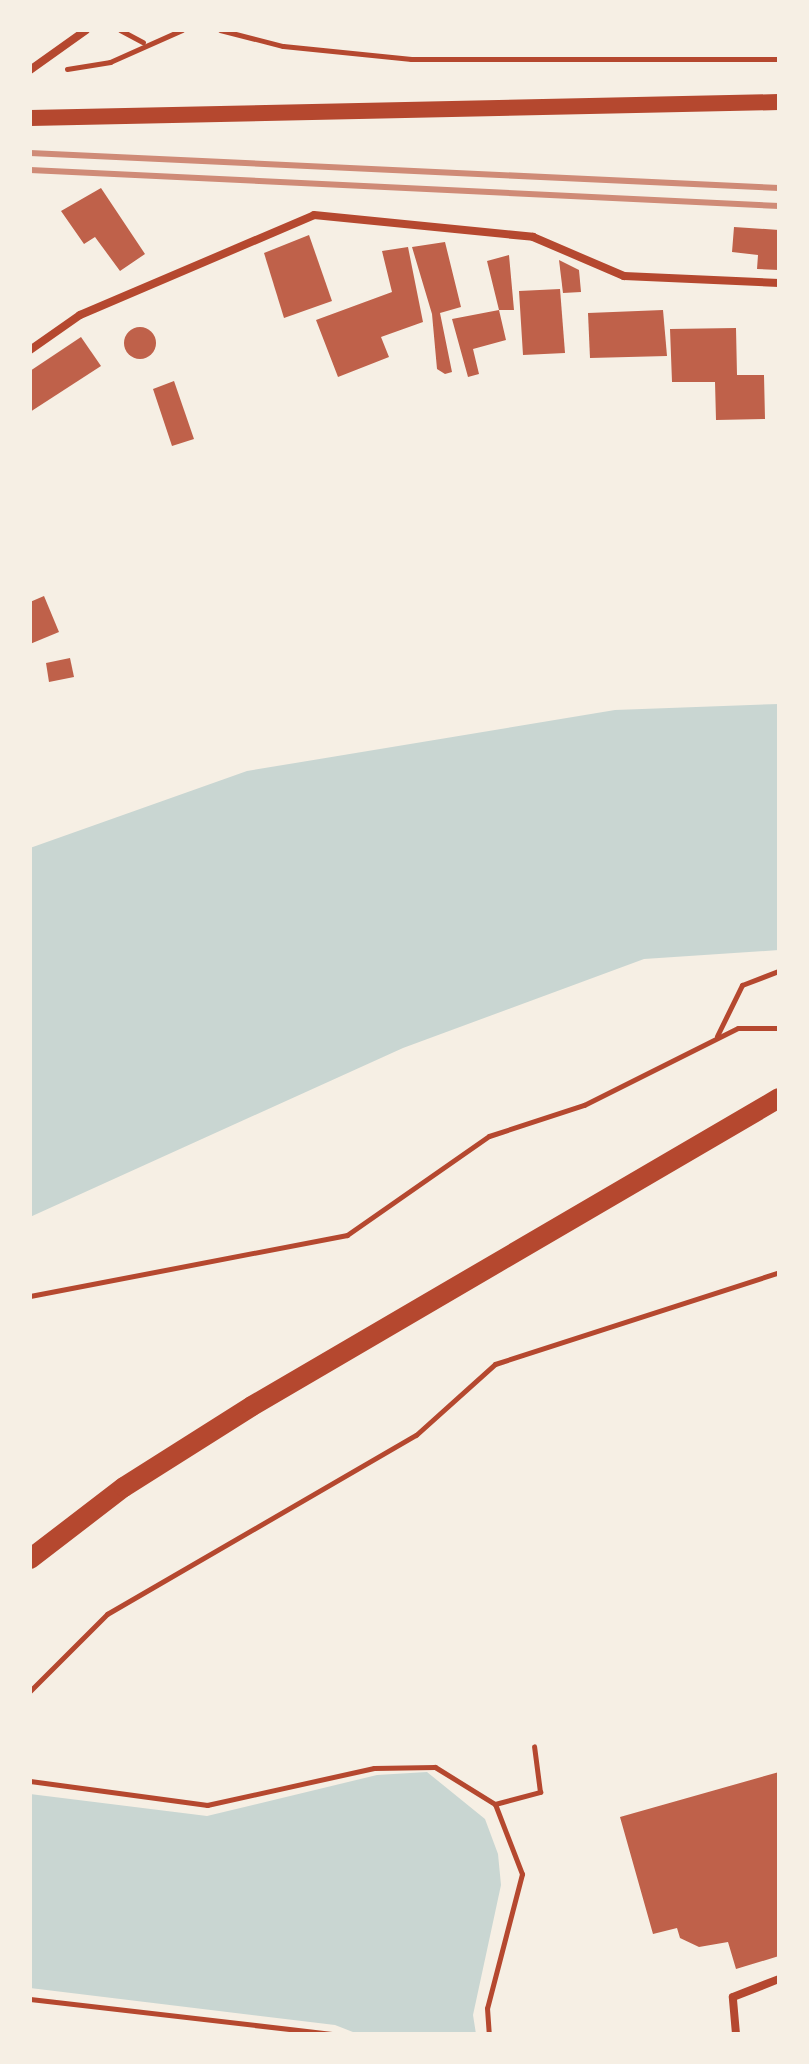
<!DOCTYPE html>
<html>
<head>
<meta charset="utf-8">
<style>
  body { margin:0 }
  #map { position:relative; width:809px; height:2064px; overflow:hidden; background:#f6efe4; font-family:"Open Sans",sans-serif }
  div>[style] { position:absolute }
  .water>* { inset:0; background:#c9d6d2 }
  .building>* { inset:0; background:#bf614a }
  .round { border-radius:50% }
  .path>* { height:5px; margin:-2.5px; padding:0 2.5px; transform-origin:2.5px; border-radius:2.5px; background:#b5482f }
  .minor>* { height:8px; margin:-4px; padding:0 4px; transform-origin:4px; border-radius:4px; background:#b5482f }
  .secondary>* { height:16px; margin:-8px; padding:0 8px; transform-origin:8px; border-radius:8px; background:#b5482f }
  .primary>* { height:20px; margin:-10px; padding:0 10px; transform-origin:10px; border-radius:10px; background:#b5482f }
  .rail>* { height:6px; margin:-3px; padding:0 3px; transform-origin:3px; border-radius:3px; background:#cf8b77 }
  span { translate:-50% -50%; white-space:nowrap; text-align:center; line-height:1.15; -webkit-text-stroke:6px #f6efe4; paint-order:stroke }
  .frame { position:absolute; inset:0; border:32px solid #f6efe4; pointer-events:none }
</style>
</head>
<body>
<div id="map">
  <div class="water">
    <div style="clip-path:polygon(779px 704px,779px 950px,644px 959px,403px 1048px,30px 1217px,30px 848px,247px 771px,615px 710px)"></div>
    <div style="clip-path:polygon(427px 1772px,485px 1819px,498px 1854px,501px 1885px,473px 2015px,476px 2034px,358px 2034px,335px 2025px,30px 1988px,30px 1794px,207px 1816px,377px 1775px)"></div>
  </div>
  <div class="building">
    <div style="clip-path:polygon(101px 188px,145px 254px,120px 271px,95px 237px,84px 244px,61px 211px)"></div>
    <div style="clip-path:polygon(734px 227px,779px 230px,779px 270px,757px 269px,758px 255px,732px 252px)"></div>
    <div style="clip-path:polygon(309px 235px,332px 301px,284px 318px,264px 253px)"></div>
    <div style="clip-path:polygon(445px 242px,461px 307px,440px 313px,452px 372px,445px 374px,437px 369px,432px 314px,412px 247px)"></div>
    <div style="clip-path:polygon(408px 247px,423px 322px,381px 337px,389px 357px,338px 377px,316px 320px,392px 292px,382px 251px)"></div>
    <div style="clip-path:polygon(509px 255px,514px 310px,499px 310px,506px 340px,473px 349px,479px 374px,468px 377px,452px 319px,499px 310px,487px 261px)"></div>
    <div style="clip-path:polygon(559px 260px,579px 270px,581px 292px,563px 293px)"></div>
    <div style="clip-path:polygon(560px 289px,565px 353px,523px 355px,519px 291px)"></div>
    <div style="clip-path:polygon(663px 310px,667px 356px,590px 358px,588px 313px)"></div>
    <div class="round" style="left:124px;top:327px;width:32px;height:32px"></div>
    <div style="clip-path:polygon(736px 328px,737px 375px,764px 375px,765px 419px,716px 420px,715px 382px,672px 382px,670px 329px)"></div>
    <div style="clip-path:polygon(81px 337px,101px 366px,30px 412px,30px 371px)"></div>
    <div style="clip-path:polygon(174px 381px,194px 439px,172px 446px,153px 389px)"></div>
    <div style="clip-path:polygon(44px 596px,59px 632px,30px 644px,30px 602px)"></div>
    <div style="clip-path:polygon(70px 658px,74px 677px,49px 682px,46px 663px)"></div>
    <div style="clip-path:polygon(779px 1772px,779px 1956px,736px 1969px,728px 1942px,699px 1947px,680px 1938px,677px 1928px,653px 1934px,620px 1817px)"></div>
  </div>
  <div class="path">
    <div style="left:120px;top:30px;width:26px;rotate:28deg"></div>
    <div style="left:220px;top:30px;width:65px;rotate:14.3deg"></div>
    <div style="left:283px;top:46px;width:129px;rotate:5.8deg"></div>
    <div style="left:411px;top:59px;width:368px"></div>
    <div style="left:67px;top:69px;width:44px;rotate:-9.2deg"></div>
    <div style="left:110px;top:62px;width:79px;rotate:-24deg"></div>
    <div style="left:717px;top:1036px;width:57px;rotate:-63.9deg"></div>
    <div style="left:742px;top:985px;width:40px;rotate:-21deg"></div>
    <div style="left:30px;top:1296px;width:323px;rotate:-10.9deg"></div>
    <div style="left:347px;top:1235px;width:173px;rotate:-34.9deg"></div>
    <div style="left:489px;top:1136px;width:100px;rotate:-18.1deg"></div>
    <div style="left:584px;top:1105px;width:172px;rotate:-26.6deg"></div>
    <div style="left:738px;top:1028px;width:41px"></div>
    <div style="left:30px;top:1691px;width:109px;rotate:-45deg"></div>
    <div style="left:107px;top:1614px;width:357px;rotate:-30.1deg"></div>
    <div style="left:416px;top:1435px;width:106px;rotate:-41.9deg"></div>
    <div style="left:495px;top:1364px;width:299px;rotate:-17.9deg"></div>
    <div style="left:30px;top:1781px;width:179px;rotate:7.7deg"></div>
    <div style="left:207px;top:1805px;width:171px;rotate:-12.5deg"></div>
    <div style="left:374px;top:1768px;width:61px;rotate:-0.9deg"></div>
    <div style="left:435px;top:1767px;width:70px;rotate:31.7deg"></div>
    <div style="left:495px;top:1804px;width:75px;rotate:68.9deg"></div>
    <div style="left:522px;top:1874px;width:138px;rotate:104.6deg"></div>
    <div style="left:487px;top:2008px;width:26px;rotate:86deg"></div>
    <div style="left:495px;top:1804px;width:47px;rotate:-14.9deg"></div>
    <div style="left:540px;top:1792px;width:46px;rotate:-97.4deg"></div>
    <div style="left:30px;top:1999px;width:306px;rotate:6.6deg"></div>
  </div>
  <div class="minor">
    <div style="left:30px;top:70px;width:69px;rotate:-35.5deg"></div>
    <div style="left:30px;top:350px;width:61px;rotate:-35deg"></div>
    <div style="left:80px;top:315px;width:254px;rotate:-23.1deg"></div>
    <div style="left:314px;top:215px;width:220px;rotate:5.7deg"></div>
    <div style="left:533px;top:237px;width:99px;rotate:23.2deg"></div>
    <div style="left:624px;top:276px;width:155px;rotate:2.6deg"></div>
    <div style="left:736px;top:2034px;width:37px;rotate:-95deg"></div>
    <div style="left:733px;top:1997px;width:49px;rotate:-21.4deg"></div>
  </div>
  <div class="secondary">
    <div style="left:30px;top:118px;width:749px;rotate:-1.22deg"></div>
  </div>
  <div class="primary">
    <div style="left:30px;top:1559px;width:118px;rotate:-37.5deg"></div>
    <div style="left:124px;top:1487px;width:151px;rotate:-32.3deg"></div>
    <div style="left:252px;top:1406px;width:610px;rotate:-30.3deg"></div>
  </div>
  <div class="rail">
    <div style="left:30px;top:153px;width:750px;rotate:2.68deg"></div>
    <div style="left:30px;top:170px;width:750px;rotate:2.75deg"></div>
  </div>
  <div class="frame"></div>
</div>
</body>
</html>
